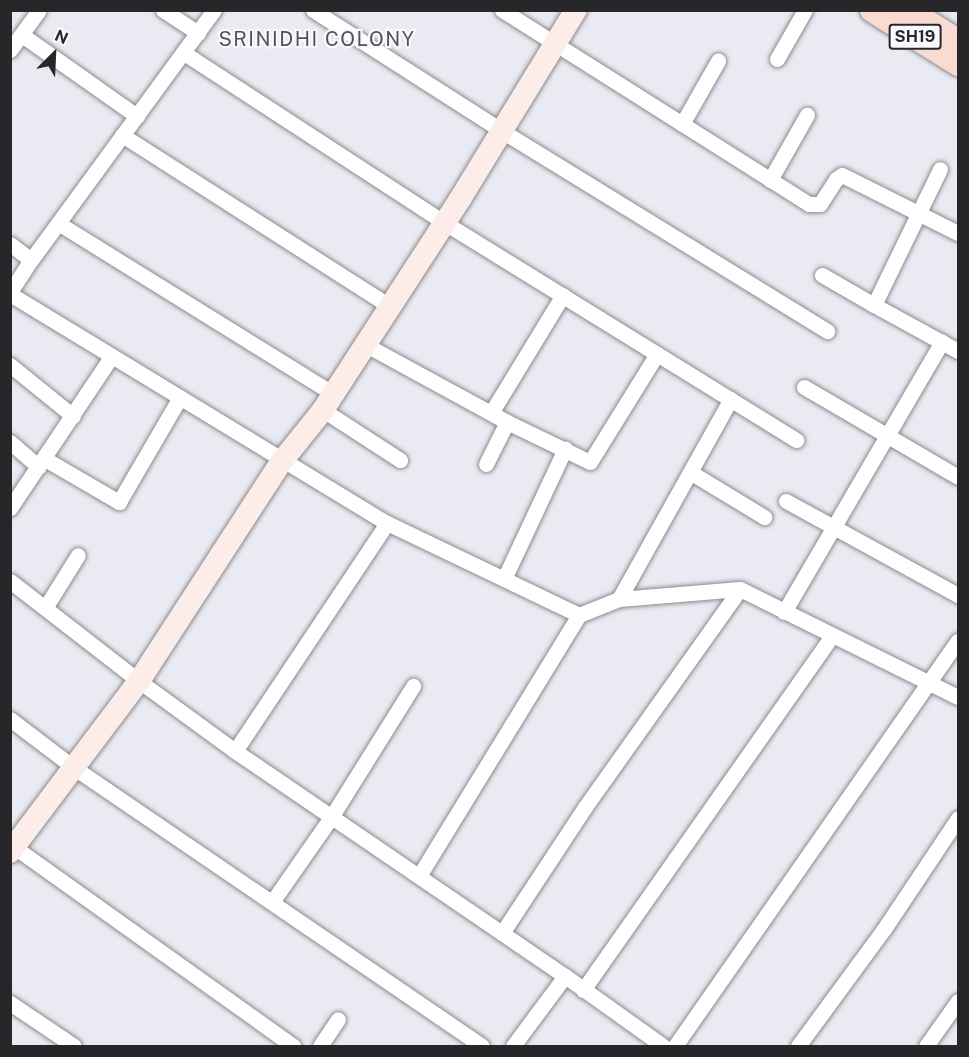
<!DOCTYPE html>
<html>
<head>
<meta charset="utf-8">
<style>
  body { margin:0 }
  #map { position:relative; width:969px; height:1057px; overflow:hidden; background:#eaebf2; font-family:"Public Sans",sans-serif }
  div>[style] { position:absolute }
  .roads { filter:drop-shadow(0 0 2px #8a8b90) drop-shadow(0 0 2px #8a8b90) }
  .street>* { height:15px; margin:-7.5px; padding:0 7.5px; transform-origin:7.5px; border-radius:7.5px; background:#fff }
  .secondary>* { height:22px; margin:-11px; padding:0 11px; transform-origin:11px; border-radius:11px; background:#fcede8 }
  .primary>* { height:24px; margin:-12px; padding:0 12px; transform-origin:12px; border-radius:12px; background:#f9dbd1 }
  span { translate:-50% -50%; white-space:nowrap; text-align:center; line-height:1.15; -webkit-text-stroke:4.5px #f8f9ff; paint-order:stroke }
  .shield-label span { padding:2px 4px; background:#f8f9ff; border:2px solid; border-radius:4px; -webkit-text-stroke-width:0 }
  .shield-label { font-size:16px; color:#27272a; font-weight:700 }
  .neighbourhood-label { font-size:20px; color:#515257; letter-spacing:1.5px }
  .frame { position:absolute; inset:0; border:12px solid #27272a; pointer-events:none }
  .north { position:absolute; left:24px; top:24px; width:60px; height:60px; -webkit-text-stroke:4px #f8f9ff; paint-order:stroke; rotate:24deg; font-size:16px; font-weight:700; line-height:24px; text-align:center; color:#27272a }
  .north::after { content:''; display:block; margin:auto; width:21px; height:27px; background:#27272a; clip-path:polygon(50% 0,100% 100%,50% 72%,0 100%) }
</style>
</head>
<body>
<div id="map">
  <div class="roads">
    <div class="street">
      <div style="left:163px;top:10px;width:42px;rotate:33.3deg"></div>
      <div style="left:313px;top:10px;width:224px;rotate:32.6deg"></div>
      <div style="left:502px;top:131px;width:382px;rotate:31.6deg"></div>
      <div style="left:502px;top:10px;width:363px;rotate:32.3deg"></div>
      <div style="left:809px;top:204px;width:11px"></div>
      <div style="left:820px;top:204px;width:30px;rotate:-57deg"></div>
      <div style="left:836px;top:179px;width:7px;rotate:-34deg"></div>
      <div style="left:842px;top:175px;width:130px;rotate:26.6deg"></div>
      <div style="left:22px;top:35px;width:141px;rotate:35.2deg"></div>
      <div style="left:10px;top:50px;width:49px;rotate:-54.1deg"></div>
      <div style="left:184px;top:53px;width:311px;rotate:33.1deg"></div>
      <div style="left:445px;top:223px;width:413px;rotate:31.7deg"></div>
      <div style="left:777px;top:59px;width:56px;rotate:-60.3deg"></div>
      <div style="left:682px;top:124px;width:73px;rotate:-60.3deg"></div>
      <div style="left:122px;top:135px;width:319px;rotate:32.6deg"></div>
      <div style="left:770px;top:180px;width:75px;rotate:-60.4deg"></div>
      <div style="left:58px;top:223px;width:325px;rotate:31.8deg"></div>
      <div style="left:10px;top:244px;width:26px;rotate:37deg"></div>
      <div style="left:31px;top:260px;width:310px;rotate:-53.8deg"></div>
      <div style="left:822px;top:275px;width:60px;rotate:30deg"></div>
      <div style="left:874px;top:305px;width:151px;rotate:-64.1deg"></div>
      <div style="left:10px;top:292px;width:38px;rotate:-57deg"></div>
      <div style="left:10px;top:294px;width:441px;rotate:31.3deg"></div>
      <div style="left:387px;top:523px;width:213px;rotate:25.6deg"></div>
      <div style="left:579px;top:615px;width:43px;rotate:-21.8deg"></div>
      <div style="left:619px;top:599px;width:121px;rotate:-4.7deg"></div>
      <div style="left:740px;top:589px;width:243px;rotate:26.4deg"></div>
      <div style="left:874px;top:305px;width:96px;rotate:28.7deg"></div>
      <div style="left:366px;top:345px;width:161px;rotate:28.6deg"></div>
      <div style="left:507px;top:422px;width:92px;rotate:25.7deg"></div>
      <div style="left:590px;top:462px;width:127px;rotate:-58.2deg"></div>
      <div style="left:10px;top:365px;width:81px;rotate:39deg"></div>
      <div style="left:804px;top:387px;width:178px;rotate:30.3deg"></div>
      <div style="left:323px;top:410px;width:92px;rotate:33deg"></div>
      <div style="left:491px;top:413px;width:138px;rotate:-58.6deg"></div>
      <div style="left:10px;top:442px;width:38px;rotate:41deg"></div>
      <div style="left:45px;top:459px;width:86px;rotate:30.2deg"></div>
      <div style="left:119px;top:502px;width:121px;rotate:-59.8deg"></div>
      <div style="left:486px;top:464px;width:47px;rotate:-63.4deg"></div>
      <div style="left:690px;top:472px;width:87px;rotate:31.3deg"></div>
      <div style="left:786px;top:501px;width:196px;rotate:28.7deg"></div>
      <div style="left:10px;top:508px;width:182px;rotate:-56.2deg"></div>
      <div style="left:504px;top:579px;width:144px;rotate:-64.9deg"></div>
      <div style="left:10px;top:581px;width:163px;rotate:37.8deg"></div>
      <div style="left:139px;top:681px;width:119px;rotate:36.1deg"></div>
      <div style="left:235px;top:751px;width:399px;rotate:34.3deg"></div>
      <div style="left:565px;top:976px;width:120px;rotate:35.5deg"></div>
      <div style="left:619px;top:599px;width:229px;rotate:-60.8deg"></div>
      <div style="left:45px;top:608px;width:62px;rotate:-58.1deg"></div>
      <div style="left:784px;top:612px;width:313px;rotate:-59.7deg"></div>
      <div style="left:10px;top:719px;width:79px;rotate:37.3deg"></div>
      <div style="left:73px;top:767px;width:495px;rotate:34.3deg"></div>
      <div style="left:235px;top:751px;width:274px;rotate:-56.3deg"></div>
      <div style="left:10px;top:844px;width:348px;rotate:35.5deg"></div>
      <div style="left:419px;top:876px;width:306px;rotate:-58.5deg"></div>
      <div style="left:272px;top:902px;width:101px;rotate:-55.1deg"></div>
      <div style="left:330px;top:819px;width:157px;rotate:-58deg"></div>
      <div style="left:502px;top:933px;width:151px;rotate:-56.6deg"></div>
      <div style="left:585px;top:807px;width:267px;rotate:-54.6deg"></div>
      <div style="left:583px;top:990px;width:433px;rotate:-54.9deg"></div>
      <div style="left:10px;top:1003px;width:77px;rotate:33.9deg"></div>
      <div style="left:320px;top:1046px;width:32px;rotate:-56deg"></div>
      <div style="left:513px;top:1046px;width:87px;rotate:-53.4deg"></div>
      <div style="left:675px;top:1046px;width:494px;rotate:-55.1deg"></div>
      <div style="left:798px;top:1046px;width:145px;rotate:-53.7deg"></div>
      <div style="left:884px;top:929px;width:133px;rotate:-56.3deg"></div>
      <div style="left:926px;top:1046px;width:55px;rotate:-54.6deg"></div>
    </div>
    <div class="secondary">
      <div style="left:10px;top:852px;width:214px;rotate:-53deg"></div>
      <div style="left:139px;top:681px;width:262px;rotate:-57deg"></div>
      <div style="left:282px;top:461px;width:65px;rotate:-51.2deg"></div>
      <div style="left:323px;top:410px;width:252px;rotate:-57deg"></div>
      <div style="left:460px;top:199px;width:222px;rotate:-58.5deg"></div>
    </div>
    <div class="primary">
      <div style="left:872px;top:10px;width:102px;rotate:32.1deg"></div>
      <div style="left:908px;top:10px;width:59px;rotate:31.8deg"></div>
    </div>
  </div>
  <div class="shield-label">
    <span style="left:915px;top:37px">SH19</span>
  </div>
  <div class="neighbourhood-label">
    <span style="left:317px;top:39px">SRINIDHI COLONY</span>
  </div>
  <div class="frame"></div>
  <div class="north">N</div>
</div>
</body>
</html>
